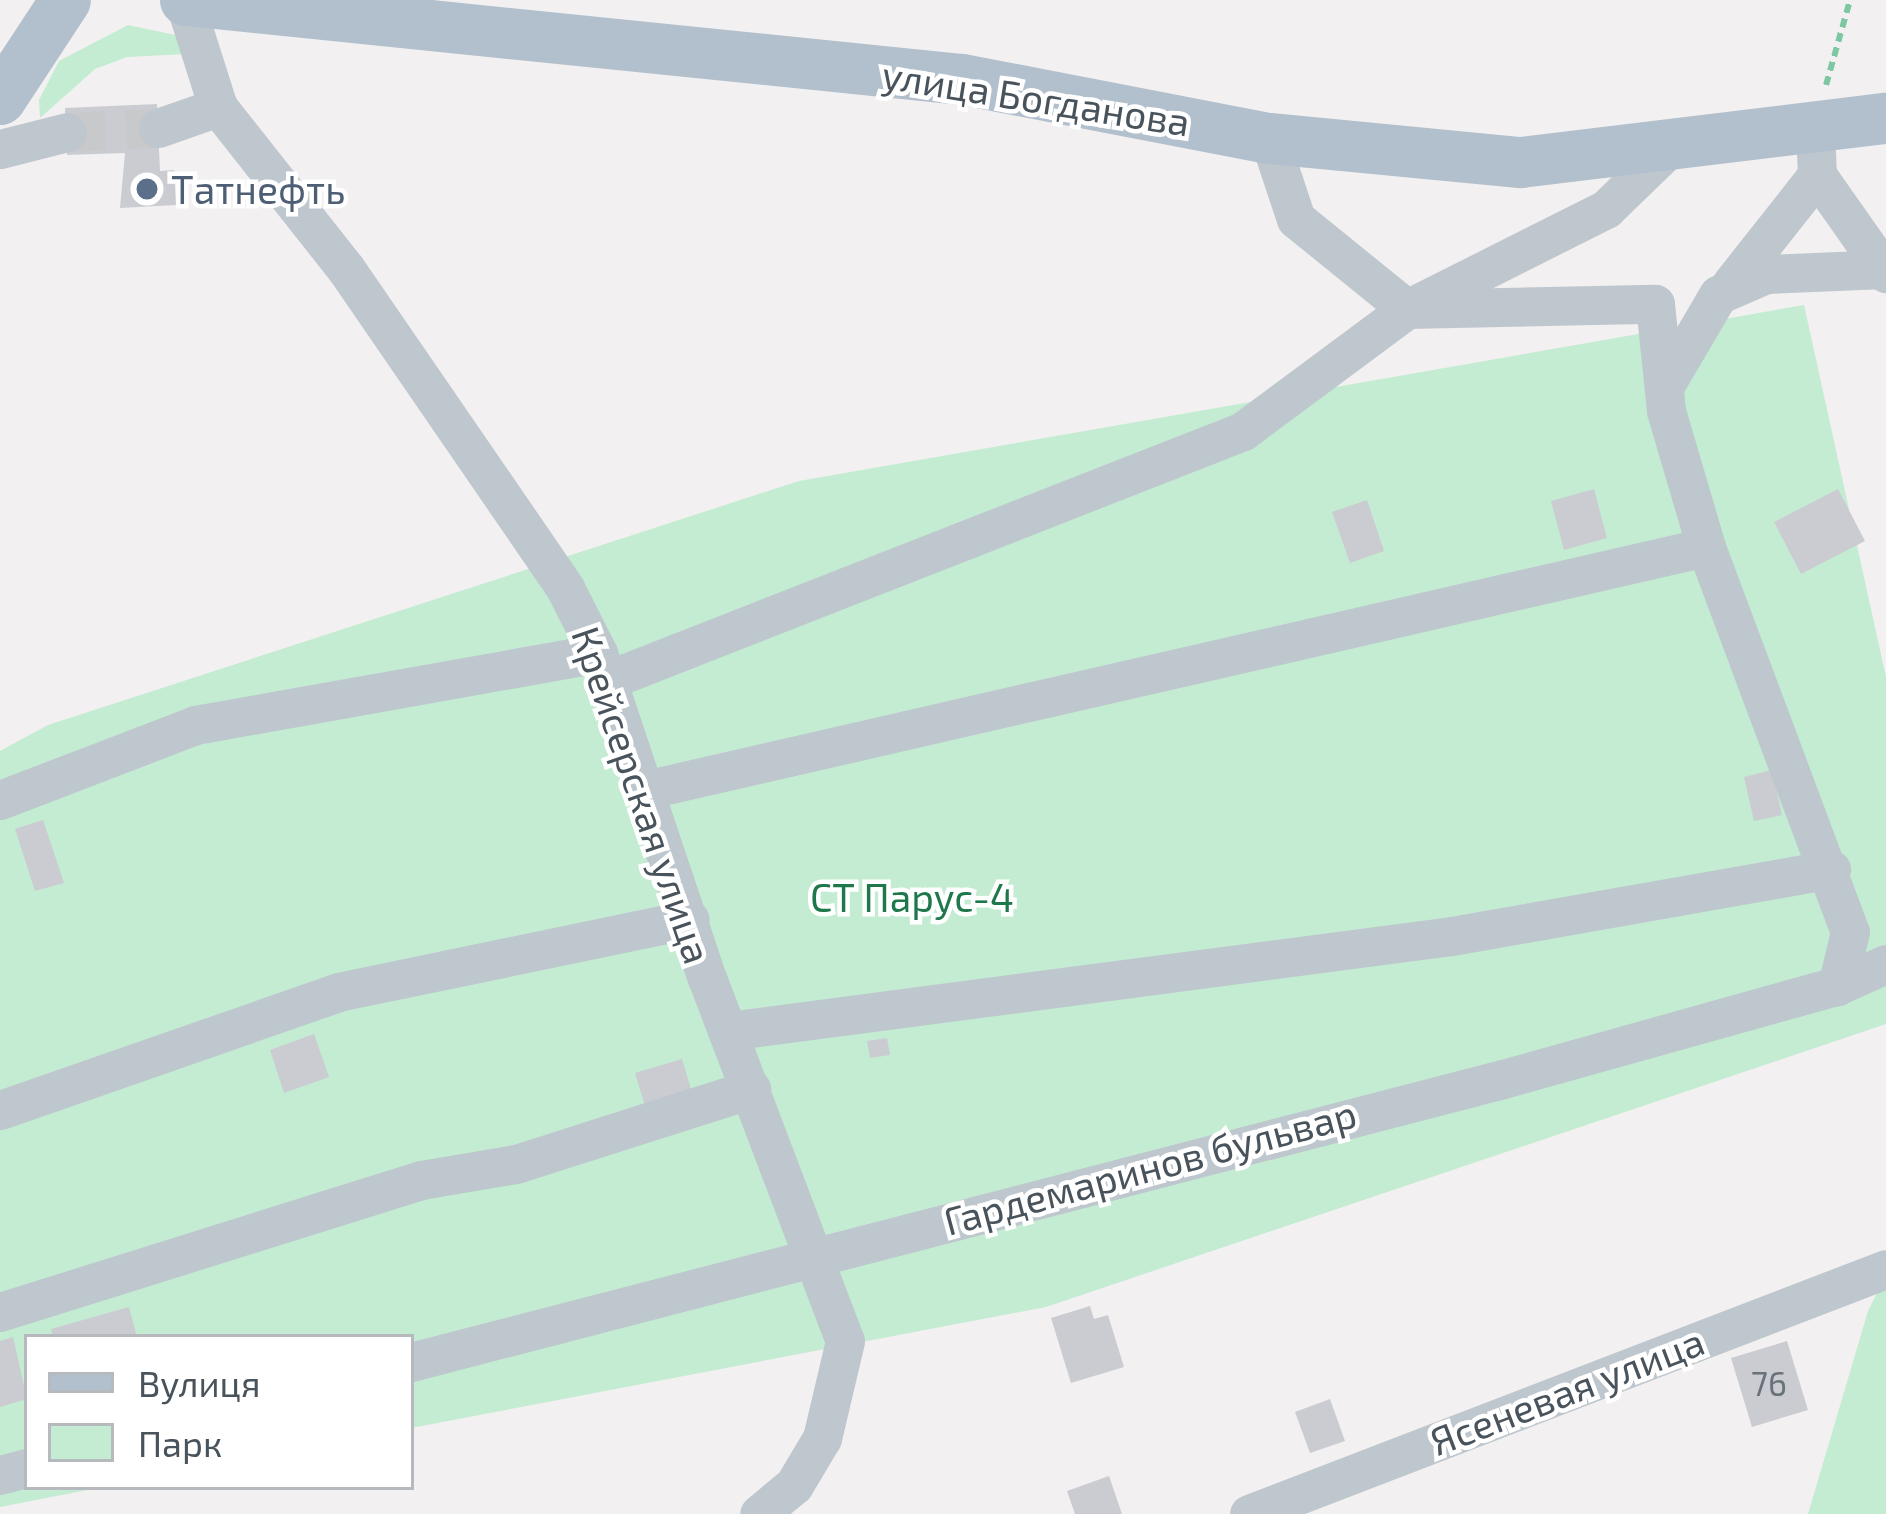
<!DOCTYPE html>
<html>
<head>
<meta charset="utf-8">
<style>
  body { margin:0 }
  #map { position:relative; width:1886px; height:1514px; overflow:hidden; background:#f2f0f0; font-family:"Exo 2",sans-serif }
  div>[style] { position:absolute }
  .green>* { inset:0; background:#c3ecd2 }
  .building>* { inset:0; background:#caccd2 }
  .minor-tunnel>* { height:39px; margin-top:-19.5px; transform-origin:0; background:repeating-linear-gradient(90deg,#c8c9cb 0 39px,transparent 0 59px) }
  .path>* { height:6px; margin-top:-3px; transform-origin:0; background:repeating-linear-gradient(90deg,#7dc7a2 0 9px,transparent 0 15px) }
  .minor>* { height:39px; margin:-19.5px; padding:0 19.5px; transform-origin:19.5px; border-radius:19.5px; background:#bfc7ce }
  .major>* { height:51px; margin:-25.5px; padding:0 25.5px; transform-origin:25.5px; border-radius:25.5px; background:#b2bfcc }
  .dots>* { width:33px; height:33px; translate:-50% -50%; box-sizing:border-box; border:6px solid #fff; border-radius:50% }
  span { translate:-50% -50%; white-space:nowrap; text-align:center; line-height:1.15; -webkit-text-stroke:9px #fff; paint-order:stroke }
  .number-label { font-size:33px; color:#69717a }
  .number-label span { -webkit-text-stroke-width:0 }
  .street-label { font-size:39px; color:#49535c }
  .service-label { font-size:39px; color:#4e5e75 }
  .left { translate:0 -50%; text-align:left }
  .park-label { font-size:39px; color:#1f784b }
  .legend { position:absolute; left:24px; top:1334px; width:390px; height:156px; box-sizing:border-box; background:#fff; border:3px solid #b6babe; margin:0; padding:15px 21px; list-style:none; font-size:36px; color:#49535c }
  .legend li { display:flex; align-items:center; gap:24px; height:60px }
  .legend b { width:60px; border:3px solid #b6babe }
</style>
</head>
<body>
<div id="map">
  <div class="green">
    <div style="clip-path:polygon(128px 25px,180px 36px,185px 54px,127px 57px,95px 69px,40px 118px,39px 100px,59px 61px)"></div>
    <div style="clip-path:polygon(1804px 305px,1886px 677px,1886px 1024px,1046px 1307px,411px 1428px,411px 1337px,27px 1337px,27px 1487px,103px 1487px,0 1507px,0 751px,48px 725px,799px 481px)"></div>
    <div style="clip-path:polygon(1886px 1275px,1886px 1514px,1808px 1514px,1868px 1311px)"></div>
  </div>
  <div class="building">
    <div style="clip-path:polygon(157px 104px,160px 171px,174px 170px,176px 205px,120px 208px,125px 153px,67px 155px,65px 108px)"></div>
    <div style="clip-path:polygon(1594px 489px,1607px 538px,1564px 550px,1551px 501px)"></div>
    <div style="clip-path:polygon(1838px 489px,1865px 541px,1801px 574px,1774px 522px)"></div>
    <div style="clip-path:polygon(1367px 500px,1384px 551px,1350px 563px,1332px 512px)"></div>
    <div style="clip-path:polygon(1772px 770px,1782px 815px,1754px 821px,1744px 777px)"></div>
    <div style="clip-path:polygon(43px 820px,64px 883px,35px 891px,15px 829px)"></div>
    <div style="clip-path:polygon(314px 1034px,329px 1077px,284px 1093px,270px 1050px)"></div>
    <div style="clip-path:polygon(887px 1038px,890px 1055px,870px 1058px,867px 1041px)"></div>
    <div style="clip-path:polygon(682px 1059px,693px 1096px,646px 1109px,635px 1073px)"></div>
    <div style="clip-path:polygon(1090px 1306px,1094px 1319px,1108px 1315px,1124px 1367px,1071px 1383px,1051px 1318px)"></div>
    <div style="clip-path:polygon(129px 1307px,137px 1337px,53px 1337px,51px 1329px)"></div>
    <div style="clip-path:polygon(13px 1337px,27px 1399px,0 1407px,0 1341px)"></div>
    <div style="clip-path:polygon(1787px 1341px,1808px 1410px,1752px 1427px,1731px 1358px)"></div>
    <div style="clip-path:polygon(1330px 1399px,1345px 1441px,1310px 1453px,1295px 1412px)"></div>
    <div style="clip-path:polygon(1109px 1476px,1122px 1514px,1075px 1514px,1067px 1491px)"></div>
  </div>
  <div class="minor-tunnel">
    <div style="left:67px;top:132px;width:91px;rotate:-2.5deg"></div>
  </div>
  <div class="path">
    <div style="left:1826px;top:85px;width:88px;rotate:-74.2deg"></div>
  </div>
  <div class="minor">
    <div style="left:184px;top:0;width:112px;rotate:72.4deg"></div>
    <div style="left:218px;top:107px;width:206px;rotate:51.7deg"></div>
    <div style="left:346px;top:269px;width:387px;rotate:55.5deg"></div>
    <div style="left:565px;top:588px;width:73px;rotate:63.1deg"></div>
    <div style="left:598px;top:653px;width:343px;rotate:71.5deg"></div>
    <div style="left:707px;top:978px;width:388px;rotate:69.2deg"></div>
    <div style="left:845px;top:1341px;width:100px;rotate:103.3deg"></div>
    <div style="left:822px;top:1438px;width:55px;rotate:120.8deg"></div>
    <div style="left:794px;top:1485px;width:45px;rotate:140.4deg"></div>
    <div style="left:158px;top:128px;width:64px;rotate:-19.3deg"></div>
    <div style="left:1815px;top:130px;width:45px;rotate:87.5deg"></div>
    <div style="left:1817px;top:175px;width:120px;rotate:54.9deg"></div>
    <div style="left:1269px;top:138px;width:85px;rotate:71.6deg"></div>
    <div style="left:1296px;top:219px;width:143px;rotate:39deg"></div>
    <div style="left:1407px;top:309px;width:248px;rotate:-1.2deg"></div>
    <div style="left:1655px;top:304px;width:108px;rotate:84.1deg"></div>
    <div style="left:1666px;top:411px;width:142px;rotate:73.6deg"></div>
    <div style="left:1706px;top:547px;width:411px;rotate:69.5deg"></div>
    <div style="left:1850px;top:932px;width:56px;rotate:103.5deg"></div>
    <div style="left:0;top:149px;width:69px;rotate:-14.2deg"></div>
    <div style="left:1731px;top:284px;width:139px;rotate:-51.7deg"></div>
    <div style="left:1664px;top:387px;width:107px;rotate:-59.6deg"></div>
    <div style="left:1718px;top:295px;width:52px;rotate:-23.6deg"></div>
    <div style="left:1766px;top:274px;width:120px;rotate:-2.4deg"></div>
    <div style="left:608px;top:680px;width:682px;rotate:-21.41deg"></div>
    <div style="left:1243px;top:431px;width:204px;rotate:-36.6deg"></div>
    <div style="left:1407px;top:309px;width:223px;rotate:-26.7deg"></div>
    <div style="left:1606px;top:209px;width:92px;rotate:-44.1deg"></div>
    <div style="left:649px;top:789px;width:1084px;rotate:-12.9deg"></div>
    <div style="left:0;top:800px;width:209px;rotate:-21deg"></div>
    <div style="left:195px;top:725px;width:409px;rotate:-10.1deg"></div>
    <div style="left:728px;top:1031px;width:730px;rotate:-7.48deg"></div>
    <div style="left:1452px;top:936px;width:385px;rotate:-10deg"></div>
    <div style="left:0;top:1110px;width:358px;rotate:-19.2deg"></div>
    <div style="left:338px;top:992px;width:359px;rotate:-11.7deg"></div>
    <div style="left:0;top:1312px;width:441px;rotate:-17.4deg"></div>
    <div style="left:421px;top:1180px;width:96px;rotate:-9.6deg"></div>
    <div style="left:516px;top:1164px;width:247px;rotate:-17.7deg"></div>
    <div style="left:411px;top:1362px;width:1128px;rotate:-14.53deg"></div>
    <div style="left:1503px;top:1079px;width:347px;rotate:-15.6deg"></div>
    <div style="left:1837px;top:986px;width:54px;rotate:-24.2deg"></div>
    <div style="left:0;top:1475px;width:28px;rotate:-15deg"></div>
    <div style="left:1249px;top:1514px;width:682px;rotate:-21.04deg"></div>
  </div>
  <div class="major">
    <div style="left:185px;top:0;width:781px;rotate:5.81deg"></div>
    <div style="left:962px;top:79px;width:313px;rotate:10.9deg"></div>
    <div style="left:1269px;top:138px;width:252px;rotate:5.5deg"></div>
    <div style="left:1520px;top:162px;width:369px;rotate:-6.9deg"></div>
    <div style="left:0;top:99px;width:118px;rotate:-56.7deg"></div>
  </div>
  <div class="dots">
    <div style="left:147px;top:189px;background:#5c6f8a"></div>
  </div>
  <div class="number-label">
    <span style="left:1769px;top:1384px">76</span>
  </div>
  <div class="street-label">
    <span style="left:1036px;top:98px;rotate:9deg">улица Богданова</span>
    <span style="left:642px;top:795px;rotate:71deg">Крейсерская улица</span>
    <span style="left:1150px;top:1167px;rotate:-15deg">Гардемаринов бульвар</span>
    <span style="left:1567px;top:1391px;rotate:-21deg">Ясеневая улица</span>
  </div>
  <div class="service-label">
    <span class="left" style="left:171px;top:189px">Татнефть</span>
  </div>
  <div class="park-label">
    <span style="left:912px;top:897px">СТ Парус-4</span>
  </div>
  <ul class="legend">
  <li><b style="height:15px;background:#b2bfcc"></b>Вулиця</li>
  <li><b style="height:33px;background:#c3ecd2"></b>Парк</li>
  </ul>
</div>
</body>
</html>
